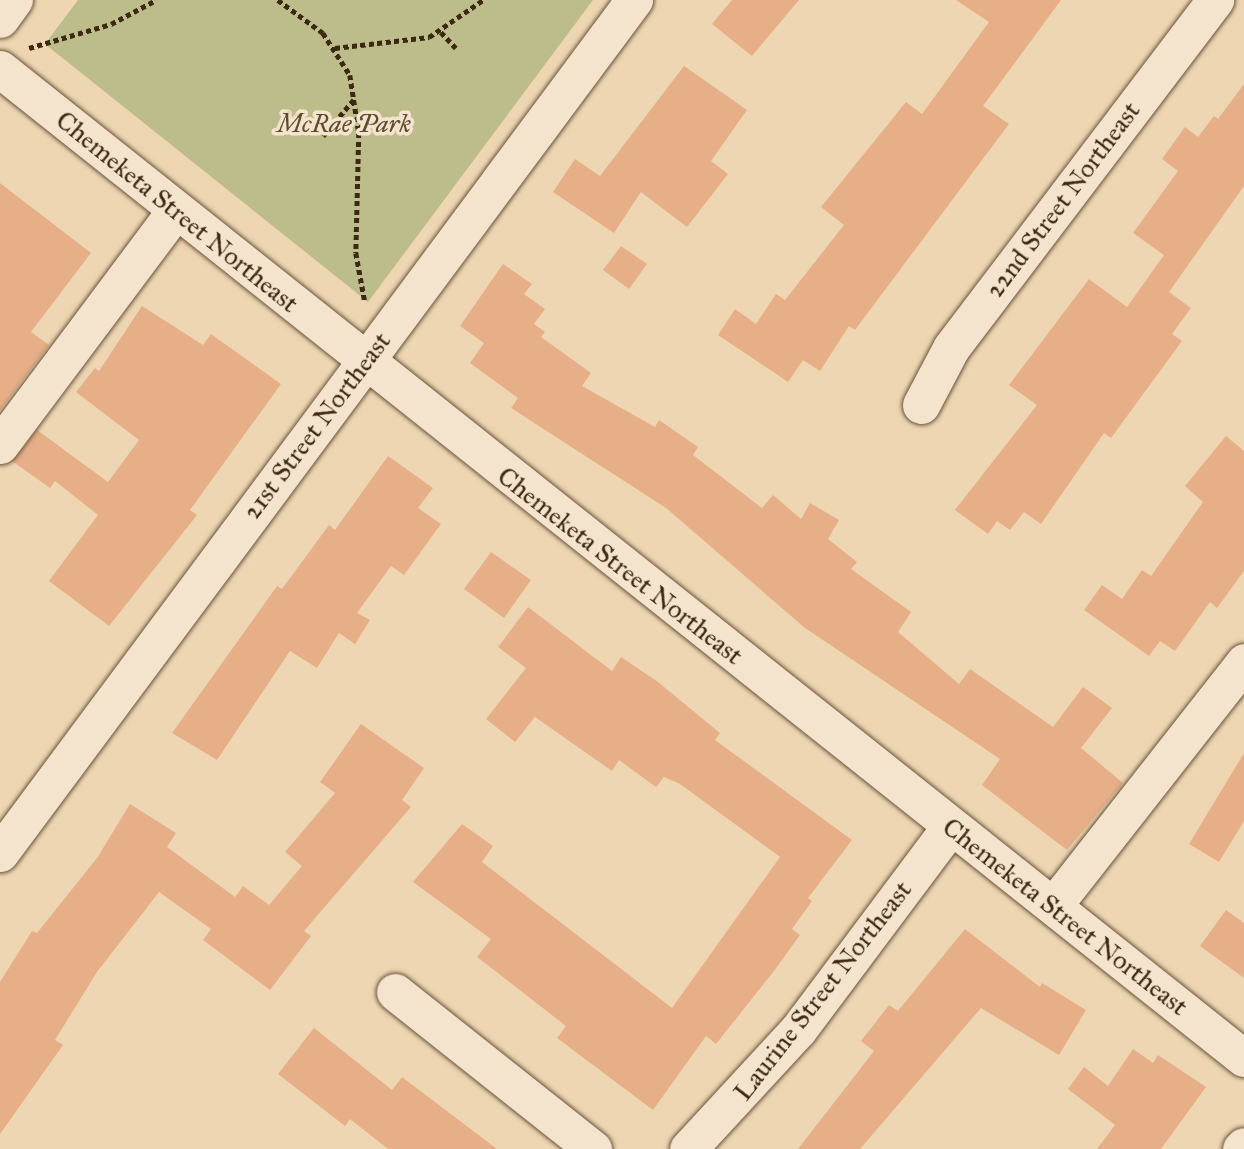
<!DOCTYPE html>
<html>
<head>
<meta charset="utf-8">
<style>
  body { margin:0 }
  #map { position:relative; width:1244px; height:1149px; overflow:hidden; background:#eed6b3; font-family:"IM FELL Great Primer",serif }
  div>[style] { position:absolute }
  .green>* { inset:0; background:#bcbd8a }
  .building>* { inset:0; background:#e7af88 }
  .path>* { height:4.5px; margin-top:-2.25px; transform-origin:0; background:repeating-linear-gradient(90deg,#3d2812 0 5px,transparent 0 8.5px) }
  .roads { filter:drop-shadow(0 0 2px #69543a) drop-shadow(0 0 2px #69543a) }
  .minor>* { height:37px; margin:-18.5px; padding:0 18.5px; transform-origin:18.5px; border-radius:18.5px; background:#f4e4ce }
  span { translate:-50% -50%; white-space:nowrap; text-align:center; line-height:1.15; -webkit-text-stroke:7px #f4e4ce; paint-order:stroke }
  .park-label { font-size:26px; color:#5d4d30; font-style:italic }
  .street-label { font-size:26px; color:#3d2812 }
</style>
</head>
<body>
<div id="map">
  <div class="green">
    <div style="clip-path:polygon(78px 0,593px 0,368px 302px,45px 44px)"></div>
  </div>
  <div class="building">
    <div style="clip-path:polygon(732px 0,799px 0,752px 56px,712px 24px)"></div>
    <div style="clip-path:polygon(956px 0,1061px 0,983px 106px,1009px 124px,855px 330px,849px 326px,820px 371px,803px 360px,788px 382px,718px 335px,735px 309px,756px 324px,776px 294px,785px 300px,844px 225px,821px 207px,906px 102px,922px 114px,989px 22px)"></div>
    <div style="clip-path:polygon(684px 66px,747px 110px,711px 161px,728px 174px,687px 227px,641px 192px,614px 233px,553px 192px,575px 159px,600px 176px)"></div>
    <div style="clip-path:polygon(1244px 84px,1244px 186px,1169px 292px,1191px 308px,1172px 334px,1182px 341px,1111px 438px,1104px 433px,1041px 524px,1024px 512px,1010px 530px,997px 521px,988px 534px,955px 510px,1037px 405px,1009px 385px,1089px 279px,1127px 307px,1164px 255px,1133px 233px,1178px 171px,1162px 159px,1185px 127px,1198px 137px,1214px 116px,1218px 119px)"></div>
    <div style="clip-path:polygon(0 183px,91px 253px,31px 332px,49px 345px,0 410px)"></div>
    <div style="clip-path:polygon(621px 246px,647px 264px,629px 289px,603px 270px)"></div>
    <div style="clip-path:polygon(503px 264px,532px 284px,524px 294px,545px 309px,534px 324px,545px 332px,541px 337px,591px 373px,582px 386px,655px 427px,659px 420px,698px 447px,693px 455px,762px 508px,773px 495px,801px 519px,810px 503px,839px 520px,828px 539px,857px 562px,851px 569px,911px 612px,898px 632px,959px 684px,970px 669px,1053px 727px,1083px 687px,1112px 708px,1081px 748px,1123px 783px,1067px 850px,982px 785px,1000px 759px,805px 628px,666px 508px,511px 408px,518px 398px,470px 363px,484px 343px,460px 326px)"></div>
    <div style="clip-path:polygon(142px 306px,203px 345px,211px 334px,281px 384px,190px 510px,197px 515px,109px 626px,49px 581px,98px 515px,55px 481px,50px 488px,12px 461px,37px 430px,108px 482px,139px 440px,76px 392px,95px 368px,99px 371px)"></div>
    <div style="clip-path:polygon(1226px 436px,1244px 451px,1244px 571px,1217px 608px,1210px 602px,1175px 651px,1160px 641px,1149px 656px,1084px 610px,1102px 585px,1122px 599px,1142px 570px,1151px 576px,1203px 502px,1185px 486px)"></div>
    <div style="clip-path:polygon(388px 456px,433px 488px,418px 508px,441px 524px,404px 575px,391px 566px,357px 613px,370px 620px,355px 644px,339px 633px,317px 668px,290px 651px,217px 760px,172px 733px,277px 586px,282px 589px,329px 525px,335px 530px)"></div>
    <div style="clip-path:polygon(491px 552px,531px 580px,504px 618px,464px 589px)"></div>
    <div style="clip-path:polygon(528px 607px,612px 671px,621px 657px,658px 682px,720px 733px,715px 740px,852px 840px,808px 898px,812px 901px,792px 929px,800px 935px,774px 971px,716px 1044px,706px 1036px,653px 1110px,557px 1038px,566px 1026px,477px 957px,491px 939px,413px 882px,462px 824px,493px 846px,482px 862px,672px 1008px,780px 857px,680px 784px,664px 777px,656px 787px,619px 760px,612px 771px,535px 717px,515px 742px,486px 719px,526px 668px,498px 647px)"></div>
    <div style="clip-path:polygon(361px 724px,424px 768px,402px 800px,411px 807px,304px 931px,311px 936px,270px 990px,203px 940px,211px 929px,159px 892px,97px 972px,55px 1040px,63px 1045px,0 1134px,0 982px,32px 931px,37px 933px,97px 858px,130px 804px,176px 833px,167px 847px,235px 897px,243px 886px,269px 905px,302px 866px,285px 852px,335px 793px,320px 782px)"></div>
    <div style="clip-path:polygon(1244px 753px,1244px 821px,1219px 862px,1189px 844px)"></div>
    <div style="clip-path:polygon(1226px 910px,1244px 923px,1244px 978px,1200px 946px)"></div>
    <div style="clip-path:polygon(965px 929px,1040px 987px,1042px 983px,1086px 1010px,1059px 1055px,981px 1008px,860px 1149px,798px 1149px,874px 1051px,861px 1041px,889px 1005px,898px 1011px)"></div>
    <div style="clip-path:polygon(314px 1028px,392px 1090px,402px 1077px,497px 1149px,388px 1149px,350px 1119px,345px 1126px,278px 1074px)"></div>
    <div style="clip-path:polygon(1133px 1049px,1153px 1063px,1158px 1055px,1206px 1087px,1161px 1149px,1097px 1149px,1115px 1125px,1068px 1089px,1084px 1067px,1108px 1086px)"></div>
  </div>
  <div class="path">
    <div style="left:278px;top:0;width:56px;rotate:36.3deg"></div>
    <div style="left:323px;top:33px;width:50px;rotate:57.3deg"></div>
    <div style="left:350px;top:75px;width:59px;rotate:81.2deg"></div>
    <div style="left:359px;top:133px;width:120px;rotate:91.4deg"></div>
    <div style="left:356px;top:253px;width:50px;rotate:79.6deg"></div>
    <div style="left:441px;top:32px;width:22px;rotate:47deg"></div>
    <div style="left:29px;top:48px;width:85px;rotate:-16.3deg"></div>
    <div style="left:111px;top:24px;width:51px;rotate:-28.1deg"></div>
    <div style="left:335px;top:48px;width:95px;rotate:-6.7deg"></div>
    <div style="left:429px;top:37px;width:65px;rotate:-34.4deg"></div>
    <div style="left:323px;top:136px;width:50px;rotate:-49.9deg"></div>
  </div>
  <div class="roads">
    <div class="minor">
      <div style="left:0;top:19px;width:24px;rotate:-54deg"></div>
      <div style="left:0;top:69px;width:1589px;rotate:38.49deg"></div>
      <div style="left:921px;top:405px;width:64px;rotate:-62.2deg"></div>
      <div style="left:951px;top:348px;width:437px;rotate:-52.8deg"></div>
      <div style="left:0;top:445px;width:292px;rotate:-53.2deg"></div>
      <div style="left:0;top:853px;width:1063px;rotate:-53.38deg"></div>
      <div style="left:1053px;top:906px;width:310px;rotate:-51.9deg"></div>
      <div style="left:395px;top:992px;width:253px;rotate:38.4deg"></div>
      <div style="left:688px;top:1149px;width:162px;rotate:-47.3deg"></div>
      <div style="left:798px;top:1030px;width:254px;rotate:-53.2deg"></div>
      <div style="left:1241px;top:1149px;width:4px;rotate:-45deg"></div>
    </div>
  </div>
  <div class="park-label">
    <span style="left:344px;top:124px">McRae Park</span>
  </div>
  <div class="street-label">
    <span style="left:1063px;top:200px;rotate:-53deg">22nd Street Northeast</span>
    <span style="left:177px;top:212px;rotate:39deg">Chemeketa Street Northeast</span>
    <span style="left:317px;top:426px;rotate:-53deg">21st Street Northeast</span>
    <span style="left:620px;top:566px;rotate:38deg">Chemeketa Street Northeast</span>
    <span style="left:1065px;top:917px;rotate:38deg">Chemeketa Street Northeast</span>
    <span style="left:823px;top:991px;rotate:-52deg">Laurine Street Northeast</span>
  </div>
</div>
</body>
</html>
